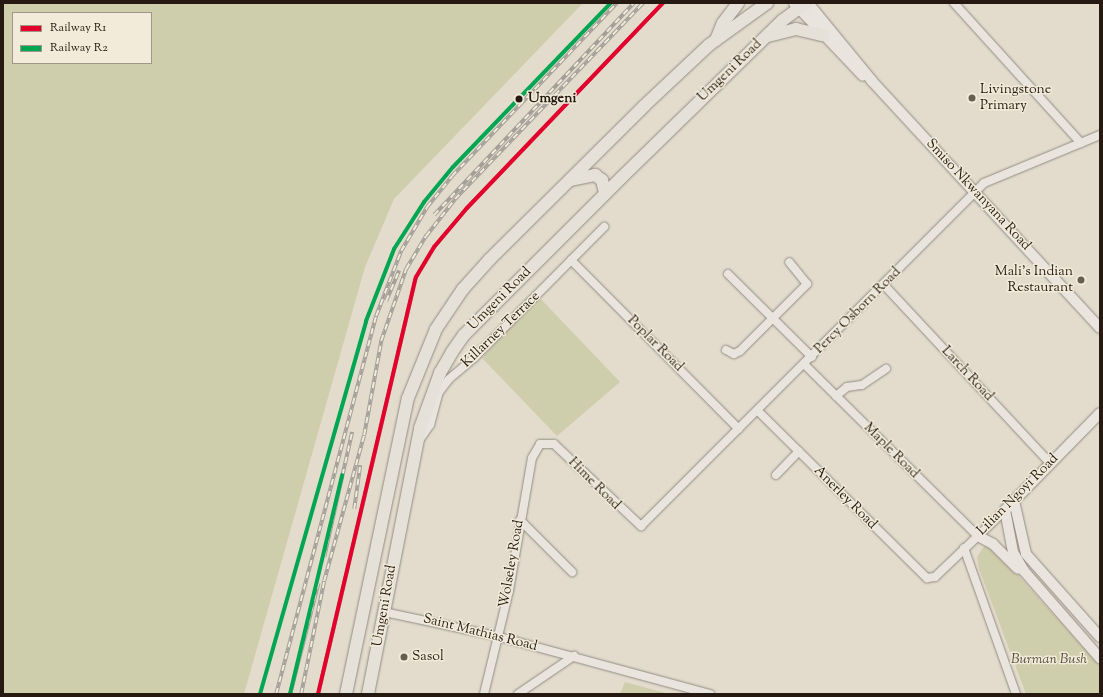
<!DOCTYPE html>
<html>
<head>
<meta charset="utf-8">
<style>
  body { margin:0 }
  #map { position:relative; width:1103px; height:697px; overflow:hidden; background:#e3dccd; font-family:"Sorts Mill Goudy",serif }
  div>[style] { position:absolute }
  .green>* { inset:0; background:#cecdac }
  .roads { filter:drop-shadow(0 0 1px #918c83) drop-shadow(0 0 1px #918c83) }
  .minor>* { height:8px; margin:-4px; padding:0 4px; transform-origin:4px; border-radius:4px; background:#e9e5de }
  .tertiary>* { height:10px; margin:-5px; padding:0 5px; transform-origin:5px; border-radius:5px; background:#e9e5de }
  .primary>* { height:12px; margin:-6px; padding:0 6px; transform-origin:6px; border-radius:6px; background:#e5e1d9 }
  .rail>* { height:3.5px; margin-top:-1.75px; transform-origin:0; background:repeating-linear-gradient(90deg,#f2ebd9 0 6px,#a4a099 0 12px); box-sizing:border-box; border-block:1px solid #a4a099 }
  .rail-1>* { height:4px; margin:-2px; padding:0 2px; transform-origin:2px; border-radius:2px; background:#e4002b }
  .rail-2>* { height:4px; margin:-2px; padding:0 2px; transform-origin:2px; border-radius:2px; background:#00a651 }
  .dots>* { width:11px; height:11px; translate:-50% -50%; box-sizing:border-box; border:2px solid #f2ebd9; border-radius:50% }
  span { translate:-50% -50%; white-space:nowrap; text-align:center; line-height:1.15; -webkit-text-stroke:3px #f2ebd9; paint-order:stroke }
  .street-label { font-size:14px; color:#251911 }
  .poi-label { font-size:14px; color:#251911 }
  .left { translate:0 -50%; text-align:left }
  .right { translate:-100% -50%; text-align:right }
  .stop-label { font-size:14px; color:#251911; font-weight:700 }
  .park-label { font-size:14px; color:#534b37; font-style:italic }
  .frame { position:absolute; inset:0; border:4px solid #251911; pointer-events:none }
  .legend { position:absolute; left:12px; top:12px; width:140px; height:52px; box-sizing:border-box; background:#f2ebd9; border:1px solid #a09789; margin:0; padding:5px 7px; list-style:none; font-size:12px; color:#251911 }
  .legend li { display:flex; align-items:center; gap:8px; height:20px }
  .legend b { width:20px; border:1px solid #a09789 }
</style>
</head>
<body>
<div id="map">
  <div class="green">
    <div style="clip-path:polygon(evenodd,3px 3px,583px 3px,394px 199px,365px 267px,244px 694px,3px 694px,3px 3px,13px 13px,151px 13px,151px 63px,13px 63px,13px 13px)"></div>
    <div style="clip-path:polygon(539px 297px,620px 382px,557px 436px,482px 358px)"></div>
    <div style="clip-path:polygon(985px 545px,992px 546px,1100px 666px,1100px 694px,1026px 694px,979px 569px,977px 557px)"></div>
    <div style="clip-path:polygon(625px 682px,669px 694px,620px 694px)"></div>
  </div>
  <div class="roads">
    <div class="minor">
      <div style="left:954px;top:3px;width:189px;rotate:47.8deg"></div>
      <div style="left:571px;top:260px;width:238px;rotate:45.2deg"></div>
      <div style="left:728px;top:274px;width:118px;rotate:44.7deg"></div>
      <div style="left:884px;top:285px;width:243px;rotate:47deg"></div>
      <div style="left:726px;top:350px;width:9px;rotate:27deg"></div>
      <div style="left:734px;top:354px;width:7px;rotate:-27deg"></div>
      <div style="left:740px;top:351px;width:95px;rotate:-45deg"></div>
      <div style="left:807px;top:284px;width:28px;rotate:-129deg"></div>
      <div style="left:805px;top:365px;width:243px;rotate:44.7deg"></div>
      <div style="left:836px;top:396px;width:14px;rotate:-39deg"></div>
      <div style="left:847px;top:387px;width:15px;rotate:-8deg"></div>
      <div style="left:862px;top:385px;width:29px;rotate:-34deg"></div>
      <div style="left:758px;top:411px;width:238px;rotate:44.7deg"></div>
      <div style="left:927px;top:578px;width:8px;rotate:-7deg"></div>
      <div style="left:935px;top:577px;width:97px;rotate:-43.7deg"></div>
      <div style="left:418px;top:442px;width:21px;rotate:-55deg"></div>
      <div style="left:430px;top:425px;width:34px;rotate:-75deg"></div>
      <div style="left:439px;top:392px;width:16px;rotate:-52deg"></div>
      <div style="left:449px;top:379px;width:33px;rotate:-40deg"></div>
      <div style="left:474px;top:358px;width:185px;rotate:-45.2deg"></div>
      <div style="left:776px;top:475px;width:33px;rotate:-46deg"></div>
      <div style="left:520px;top:520px;width:74px;rotate:45deg"></div>
      <div style="left:964px;top:548px;width:155px;rotate:70.4deg"></div>
      <div style="left:384px;top:612px;width:115px;rotate:12.1deg"></div>
      <div style="left:496px;top:636px;width:222px;rotate:15.2deg"></div>
      <div style="left:484px;top:694px;width:106px;rotate:-76.4deg"></div>
      <div style="left:509px;top:591px;width:135px;rotate:-80.2deg"></div>
      <div style="left:532px;top:458px;width:16px;rotate:-60deg"></div>
      <div style="left:540px;top:444px;width:14px"></div>
      <div style="left:554px;top:444px;width:120px;rotate:43.3deg"></div>
      <div style="left:641px;top:526px;width:485px;rotate:-45deg"></div>
      <div style="left:984px;top:183px;width:126px;rotate:-22.5deg"></div>
      <div style="left:518px;top:694px;width:68px;rotate:-34.2deg"></div>
    </div>
    <div class="tertiary">
      <div style="left:794px;top:3px;width:100px;rotate:46.6deg"></div>
      <div style="left:808px;top:3px;width:101px;rotate:50.6deg"></div>
      <div style="left:872px;top:81px;width:336px;rotate:47.3deg"></div>
      <div style="left:1100px;top:413px;width:136px;rotate:134.4deg"></div>
      <div style="left:1005px;top:510px;width:43px;rotate:79.2deg"></div>
      <div style="left:1013px;top:552px;width:22px;rotate:60deg"></div>
      <div style="left:1024px;top:571px;width:116px;rotate:48.9deg"></div>
      <div style="left:1014px;top:501px;width:54px;rotate:77.2deg"></div>
      <div style="left:1026px;top:554px;width:111px;rotate:48.3deg"></div>
      <div style="left:978px;top:536px;width:17px;rotate:28deg"></div>
      <div style="left:993px;top:544px;width:35px;rotate:45deg"></div>
    </div>
    <div class="primary">
      <div style="left:768px;top:36px;width:29px;rotate:-14deg"></div>
      <div style="left:796px;top:29px;width:28px;rotate:13deg"></div>
      <div style="left:716px;top:40px;width:18px;rotate:-68deg"></div>
      <div style="left:723px;top:23px;width:25px;rotate:-53deg"></div>
      <div style="left:571px;top:180px;width:25px;rotate:-12deg"></div>
      <div style="left:595px;top:175px;width:9px;rotate:36deg"></div>
      <div style="left:602px;top:180px;width:13px;rotate:77deg"></div>
      <div style="left:346px;top:694px;width:302px;rotate:-78.2deg"></div>
      <div style="left:408px;top:398px;width:74px;rotate:-67.9deg"></div>
      <div style="left:436px;top:329px;width:48px;rotate:-56deg"></div>
      <div style="left:463px;top:289px;width:39px;rotate:-48deg"></div>
      <div style="left:489px;top:260px;width:218px;rotate:-44.8deg"></div>
      <div style="left:644px;top:106px;width:89px;rotate:-43.2deg"></div>
      <div style="left:709px;top:45px;width:72px;rotate:-35.9deg"></div>
      <div style="left:368px;top:694px;width:271px;rotate:-78.9deg"></div>
      <div style="left:420px;top:428px;width:59px;rotate:-70deg"></div>
      <div style="left:440px;top:373px;width:24px;rotate:-60deg"></div>
      <div style="left:452px;top:352px;width:21px;rotate:-55deg"></div>
      <div style="left:464px;top:335px;width:222px;rotate:-45deg"></div>
      <div style="left:621px;top:178px;width:226px;rotate:-44.3deg"></div>
      <div style="left:783px;top:20px;width:29px;rotate:-36deg"></div>
    </div>
  </div>
  <div class="rail">
    <div style="left:434px;top:215px;width:291px;rotate:-46.7deg"></div>
    <div style="left:386px;top:301px;width:33px;rotate:-67deg"></div>
    <div style="left:354px;top:509px;width:44px;rotate:-82.2deg"></div>
    <div style="left:324px;top:557px;width:128px;rotate:-77.4deg"></div>
    <div style="left:276px;top:694px;width:391px;rotate:-75.2deg"></div>
    <div style="left:376px;top:316px;width:70px;rotate:-69deg"></div>
    <div style="left:401px;top:251px;width:51px;rotate:-59.4deg"></div>
    <div style="left:427px;top:207px;width:40px;rotate:-51deg"></div>
    <div style="left:452px;top:176px;width:239px;rotate:-46.4deg"></div>
    <div style="left:290px;top:694px;width:114px;rotate:-75.7deg"></div>
    <div style="left:301px;top:694px;width:115px;rotate:-78.5deg"></div>
    <div style="left:324px;top:581px;width:151px;rotate:-74.7deg"></div>
    <div style="left:364px;top:435px;width:96px;rotate:-79.7deg"></div>
    <div style="left:381px;top:341px;width:76px;rotate:-70.9deg"></div>
    <div style="left:406px;top:269px;width:39px;rotate:-59deg"></div>
    <div style="left:426px;top:236px;width:47px;rotate:-51.9deg"></div>
    <div style="left:455px;top:199px;width:272px;rotate:-46.2deg"></div>
    <div style="left:318px;top:694px;width:428px;rotate:-76.8deg"></div>
    <div style="left:416px;top:277px;width:35px;rotate:-59deg"></div>
    <div style="left:434px;top:247px;width:51px;rotate:-49.8deg"></div>
    <div style="left:467px;top:208px;width:284px;rotate:-46.3deg"></div>
  </div>
  <div class="rail-1">
    <div style="left:318px;top:694px;width:428px;rotate:-76.8deg"></div>
    <div style="left:416px;top:277px;width:35px;rotate:-59deg"></div>
    <div style="left:434px;top:247px;width:51px;rotate:-49.8deg"></div>
    <div style="left:467px;top:208px;width:284px;rotate:-46.3deg"></div>
  </div>
  <div class="rail-2">
    <div style="left:260px;top:694px;width:388px;rotate:-74.1deg"></div>
    <div style="left:366px;top:321px;width:77px;rotate:-68.7deg"></div>
    <div style="left:394px;top:249px;width:56px;rotate:-57.4deg"></div>
    <div style="left:424px;top:202px;width:45px;rotate:-50.4deg"></div>
    <div style="left:453px;top:167px;width:228px;rotate:-46.1deg"></div>
    <div style="left:290px;top:694px;width:225px;rotate:-76.6deg"></div>
  </div>
  <div class="dots">
    <div style="left:972px;top:98px;background:#685d53"></div>
    <div style="left:519px;top:99px;background:#251911"></div>
    <div style="left:1081px;top:280px;background:#685d53"></div>
    <div style="left:404px;top:657px;background:#685d53"></div>
  </div>
  <div class="street-label">
    <span style="left:730px;top:71px;rotate:-44deg">Umgeni Road</span>
    <span style="left:978px;top:195px;rotate:47deg">Smiso Nkwanyana Road</span>
    <span style="left:500px;top:299px;rotate:-45deg">Umgeni Road</span>
    <span style="left:858px;top:311px;rotate:-45deg">Percy Osborn Road</span>
    <span style="left:501px;top:330px;rotate:-44deg">Killarney Terrace</span>
    <span style="left:655px;top:344px;rotate:45deg">Poplar Road</span>
    <span style="left:967px;top:374px;rotate:47deg">Larch Road</span>
    <span style="left:891px;top:451px;rotate:45deg">Maple Road</span>
    <span style="left:594px;top:484px;rotate:45deg">Hime Road</span>
    <span style="left:1018px;top:495px;rotate:-45deg">Lilian Ngoyi Road</span>
    <span style="left:845px;top:498px;rotate:45deg">Anerley Road</span>
    <span style="left:512px;top:564px;rotate:-80deg">Wolseley Road</span>
    <span style="left:385px;top:606px;rotate:-80deg">Umgeni Road</span>
    <span style="left:480px;top:633px;rotate:14deg">Saint Mathias Road</span>
  </div>
  <div class="poi-label">
    <span class="left" style="left:980px;top:98px">Livingstone<br>Primary</span>
    <span class="right" style="left:1073px;top:280px">Mali's Indian<br>Restaurant</span>
    <span class="left" style="left:412px;top:657px">Sasol</span>
  </div>
  <div class="stop-label">
    <span class="left" style="left:528px;top:99px">Umgeni</span>
  </div>
  <div class="park-label">
    <span style="left:1049px;top:660px">Burman Bush</span>
  </div>
  <div class="frame"></div>
  <ul class="legend">
  <li><b style="height:5px;background:#e4002b"></b>Railway R1</li>
  <li><b style="height:5px;background:#00a651"></b>Railway R2</li>
  </ul>
</div>
</body>
</html>
